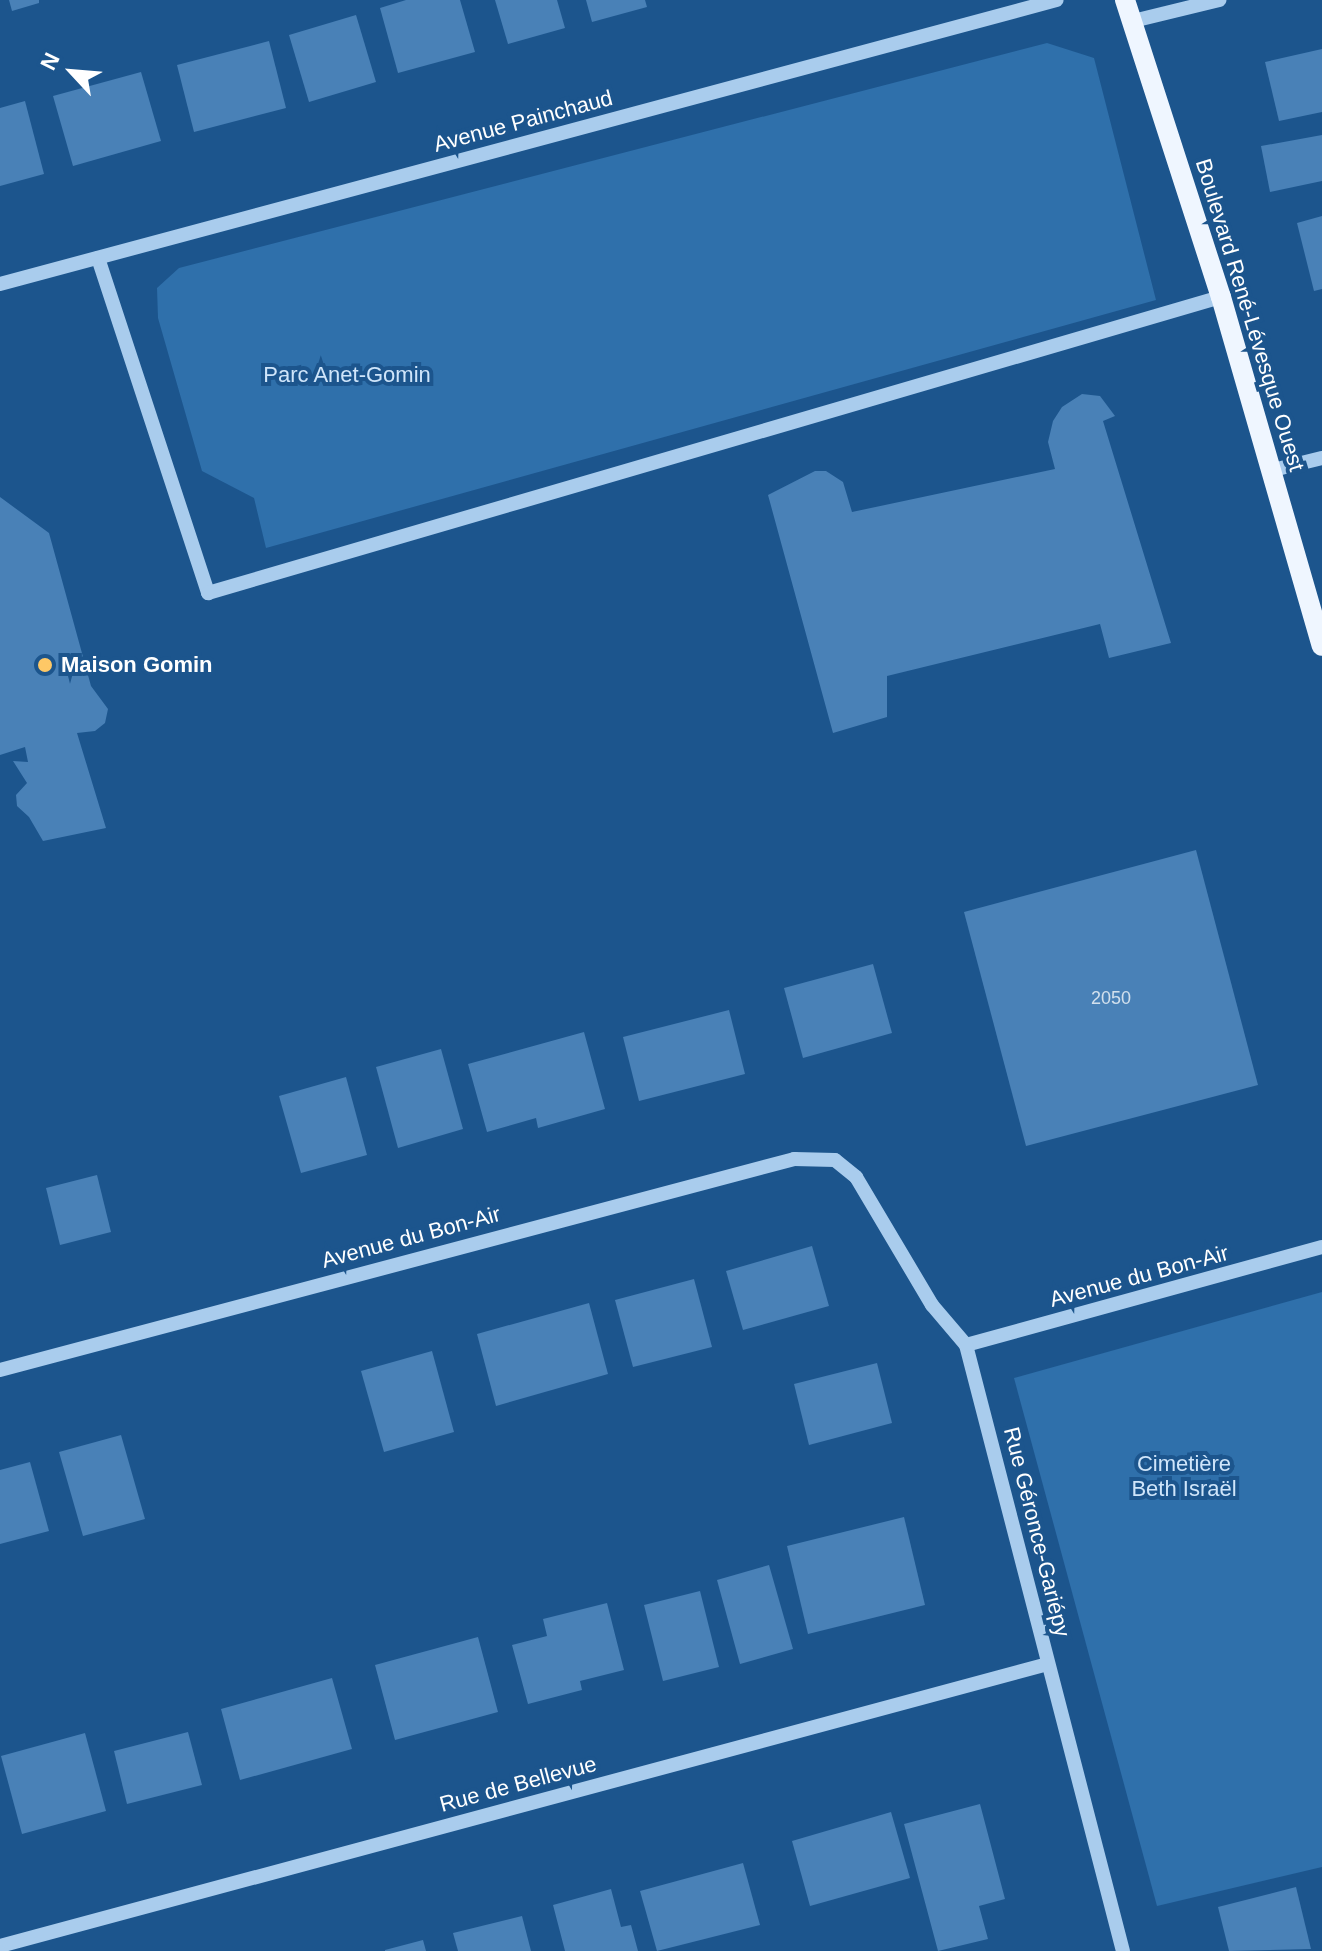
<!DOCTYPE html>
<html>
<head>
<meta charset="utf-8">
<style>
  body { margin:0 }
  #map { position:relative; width:1322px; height:1951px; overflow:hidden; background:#1c558d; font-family:Helvetica,sans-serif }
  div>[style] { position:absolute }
  .green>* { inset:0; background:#2f70ab }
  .building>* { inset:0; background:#4981b7 }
  .minor>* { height:14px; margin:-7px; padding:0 7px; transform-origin:7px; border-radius:7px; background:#a9cced }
  .major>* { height:20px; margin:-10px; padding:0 10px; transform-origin:10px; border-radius:10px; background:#eff6ff }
  .dots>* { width:22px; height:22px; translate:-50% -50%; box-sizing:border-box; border:4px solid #1c558d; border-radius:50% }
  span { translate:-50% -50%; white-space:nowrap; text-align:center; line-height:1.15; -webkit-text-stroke:8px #1c558d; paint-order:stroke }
  .number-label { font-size:18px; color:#d2e0ed }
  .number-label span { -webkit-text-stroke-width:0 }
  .street-label { font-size:22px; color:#fff }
  .park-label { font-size:22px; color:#cfe5fa }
  .poi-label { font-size:22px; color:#fff; font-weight:700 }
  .left { translate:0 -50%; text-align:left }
  .north { position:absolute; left:32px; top:32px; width:80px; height:80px; -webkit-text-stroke:6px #1c558d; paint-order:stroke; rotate:296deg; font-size:22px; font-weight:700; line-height:32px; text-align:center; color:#fff }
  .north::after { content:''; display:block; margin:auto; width:28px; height:36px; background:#fff; clip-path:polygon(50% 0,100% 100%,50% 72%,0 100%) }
</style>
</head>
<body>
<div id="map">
  <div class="green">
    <div style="clip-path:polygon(1047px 43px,1094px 58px,1156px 300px,266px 548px,254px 498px,202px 471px,158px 318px,157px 288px,179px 268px)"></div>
    <div style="clip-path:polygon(1322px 1292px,1322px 1867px,1157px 1906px,1014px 1378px)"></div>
  </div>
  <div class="building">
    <div style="clip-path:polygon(9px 0,39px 0,39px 3px,12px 11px)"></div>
    <div style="clip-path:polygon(406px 0,460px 0,475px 52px,398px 73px,380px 8px)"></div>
    <div style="clip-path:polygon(495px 0,557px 0,565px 28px,508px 44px)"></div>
    <div style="clip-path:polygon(586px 0,645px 0,647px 7px,592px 22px)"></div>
    <div style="clip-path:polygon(356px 15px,376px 82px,309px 102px,289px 35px)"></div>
    <div style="clip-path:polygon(269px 41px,286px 108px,194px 132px,177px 65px)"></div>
    <div style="clip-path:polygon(1322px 49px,1322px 112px,1279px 121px,1265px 62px)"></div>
    <div style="clip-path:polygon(141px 72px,161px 141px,73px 166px,53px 96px)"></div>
    <div style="clip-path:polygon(25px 101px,44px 174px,0 186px,0 108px)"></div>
    <div style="clip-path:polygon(1322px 135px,1322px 181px,1270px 192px,1261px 146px)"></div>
    <div style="clip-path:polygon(1322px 216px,1322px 289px,1314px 291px,1297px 223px)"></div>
    <div style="clip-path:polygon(1082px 394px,1100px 396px,1115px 416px,1103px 421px,1171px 643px,1109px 658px,1100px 624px,887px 676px,887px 717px,833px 733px,768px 495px,815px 471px,826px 471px,843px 482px,852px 512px,1055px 469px,1048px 442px,1053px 421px,1062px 407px)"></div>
    <div style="clip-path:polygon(0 497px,49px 533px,91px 686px,108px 709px,105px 723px,95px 731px,77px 733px,106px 828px,43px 841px,29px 817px,17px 806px,16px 795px,27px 783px,13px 761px,28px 762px,25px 747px,0 755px)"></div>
    <div style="clip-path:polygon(1196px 850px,1258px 1085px,1026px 1146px,964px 912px)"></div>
    <div style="clip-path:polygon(873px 964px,892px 1033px,803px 1058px,784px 988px)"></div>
    <div style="clip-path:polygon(729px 1010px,745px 1074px,639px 1101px,623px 1037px)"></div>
    <div style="clip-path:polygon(584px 1032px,605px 1109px,538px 1128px,536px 1118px,487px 1132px,468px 1064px)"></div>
    <div style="clip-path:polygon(441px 1049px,463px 1129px,398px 1148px,376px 1067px)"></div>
    <div style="clip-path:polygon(346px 1077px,367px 1155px,301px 1173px,279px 1096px)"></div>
    <div style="clip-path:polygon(97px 1175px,111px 1232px,60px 1245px,46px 1188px)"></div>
    <div style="clip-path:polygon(812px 1246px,829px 1306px,743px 1330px,726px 1271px)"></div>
    <div style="clip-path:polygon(694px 1279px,712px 1347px,633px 1367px,615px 1300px)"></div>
    <div style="clip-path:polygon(589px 1303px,608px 1374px,496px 1406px,477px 1334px)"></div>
    <div style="clip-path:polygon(432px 1351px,454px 1432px,384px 1452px,361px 1371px)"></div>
    <div style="clip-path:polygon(877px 1363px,892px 1423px,809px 1445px,794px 1384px)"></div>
    <div style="clip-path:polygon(121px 1435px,145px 1519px,83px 1536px,59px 1452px)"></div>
    <div style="clip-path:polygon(30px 1462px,49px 1531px,0 1544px,0 1470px)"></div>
    <div style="clip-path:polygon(904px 1517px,925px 1605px,808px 1634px,787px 1546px)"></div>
    <div style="clip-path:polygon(769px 1565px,793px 1649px,740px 1664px,717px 1580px)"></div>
    <div style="clip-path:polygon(700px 1591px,719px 1667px,663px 1681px,644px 1605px)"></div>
    <div style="clip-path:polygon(607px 1603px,624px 1670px,580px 1681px,582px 1690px,528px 1704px,512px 1645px,547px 1636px,543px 1619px)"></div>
    <div style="clip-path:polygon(478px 1637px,498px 1712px,395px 1740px,375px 1665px)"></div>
    <div style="clip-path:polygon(332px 1678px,352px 1749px,240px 1780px,221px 1709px)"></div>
    <div style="clip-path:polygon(188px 1732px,202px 1785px,127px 1804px,114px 1751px)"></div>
    <div style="clip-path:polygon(85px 1733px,106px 1811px,22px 1834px,1px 1756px)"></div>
    <div style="clip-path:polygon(980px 1804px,1005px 1899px,979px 1906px,988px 1939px,938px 1951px,904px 1824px)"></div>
    <div style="clip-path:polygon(891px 1812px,910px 1878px,810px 1906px,792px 1841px)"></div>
    <div style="clip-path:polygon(743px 1863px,760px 1925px,657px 1951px,640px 1891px)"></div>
    <div style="clip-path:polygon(1296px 1887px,1311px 1949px,1229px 1951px,1218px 1907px)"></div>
    <div style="clip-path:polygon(611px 1889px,621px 1927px,631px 1925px,638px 1951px,565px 1951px,553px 1905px)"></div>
    <div style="clip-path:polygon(522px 1916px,531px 1951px,458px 1951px,453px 1933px)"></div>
    <div style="clip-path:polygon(423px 1940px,426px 1951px,385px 1951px,385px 1950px)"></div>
  </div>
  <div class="minor">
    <div style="left:1133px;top:21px;width:89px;rotate:-13.7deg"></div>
    <div style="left:98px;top:258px;width:353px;rotate:71.8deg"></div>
    <div style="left:208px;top:593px;width:1055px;rotate:-16.29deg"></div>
    <div style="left:0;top:284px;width:1094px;rotate:-15.04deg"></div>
    <div style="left:1273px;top:470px;width:50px;rotate:-13.8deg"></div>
    <div style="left:966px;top:1345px;width:369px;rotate:-15.4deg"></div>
    <div style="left:0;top:1370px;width:822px;rotate:-14.88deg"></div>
    <div style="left:794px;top:1159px;width:41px;rotate:1.4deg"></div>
    <div style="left:835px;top:1160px;width:27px;rotate:39deg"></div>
    <div style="left:856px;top:1177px;width:149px;rotate:59.3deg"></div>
    <div style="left:932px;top:1305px;width:52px;rotate:49.6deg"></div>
    <div style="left:966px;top:1345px;width:626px;rotate:75.48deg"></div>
    <div style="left:0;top:1946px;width:1085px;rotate:-15.06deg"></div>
  </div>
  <div class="major">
    <div style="left:1125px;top:0;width:312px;rotate:72.1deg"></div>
    <div style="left:1221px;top:297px;width:363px;rotate:73.9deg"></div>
  </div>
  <div class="dots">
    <div style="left:45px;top:665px;background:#fec866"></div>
  </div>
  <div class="number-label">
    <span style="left:1111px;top:998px">2050</span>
  </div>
  <div class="street-label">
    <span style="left:523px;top:121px;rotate:-15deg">Avenue Painchaud</span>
    <span style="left:1250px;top:315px;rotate:73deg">Boulevard René-Lévesque Ouest</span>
    <span style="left:411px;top:1237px;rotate:-15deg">Avenue du Bon-Air</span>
    <span style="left:1139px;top:1276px;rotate:-15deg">Avenue du Bon-Air</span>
    <span style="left:1037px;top:1532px;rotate:76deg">Rue Géronce-Gariépy</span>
    <span style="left:518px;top:1784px;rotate:-15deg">Rue de Bellevue</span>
  </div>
  <div class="park-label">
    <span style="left:347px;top:375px">Parc Anet-Gomin</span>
    <span style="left:1184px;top:1476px">Cimetière<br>Beth Israël</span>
  </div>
  <div class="poi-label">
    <span class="left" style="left:61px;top:665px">Maison Gomin</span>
  </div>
  <div class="north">N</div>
</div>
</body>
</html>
